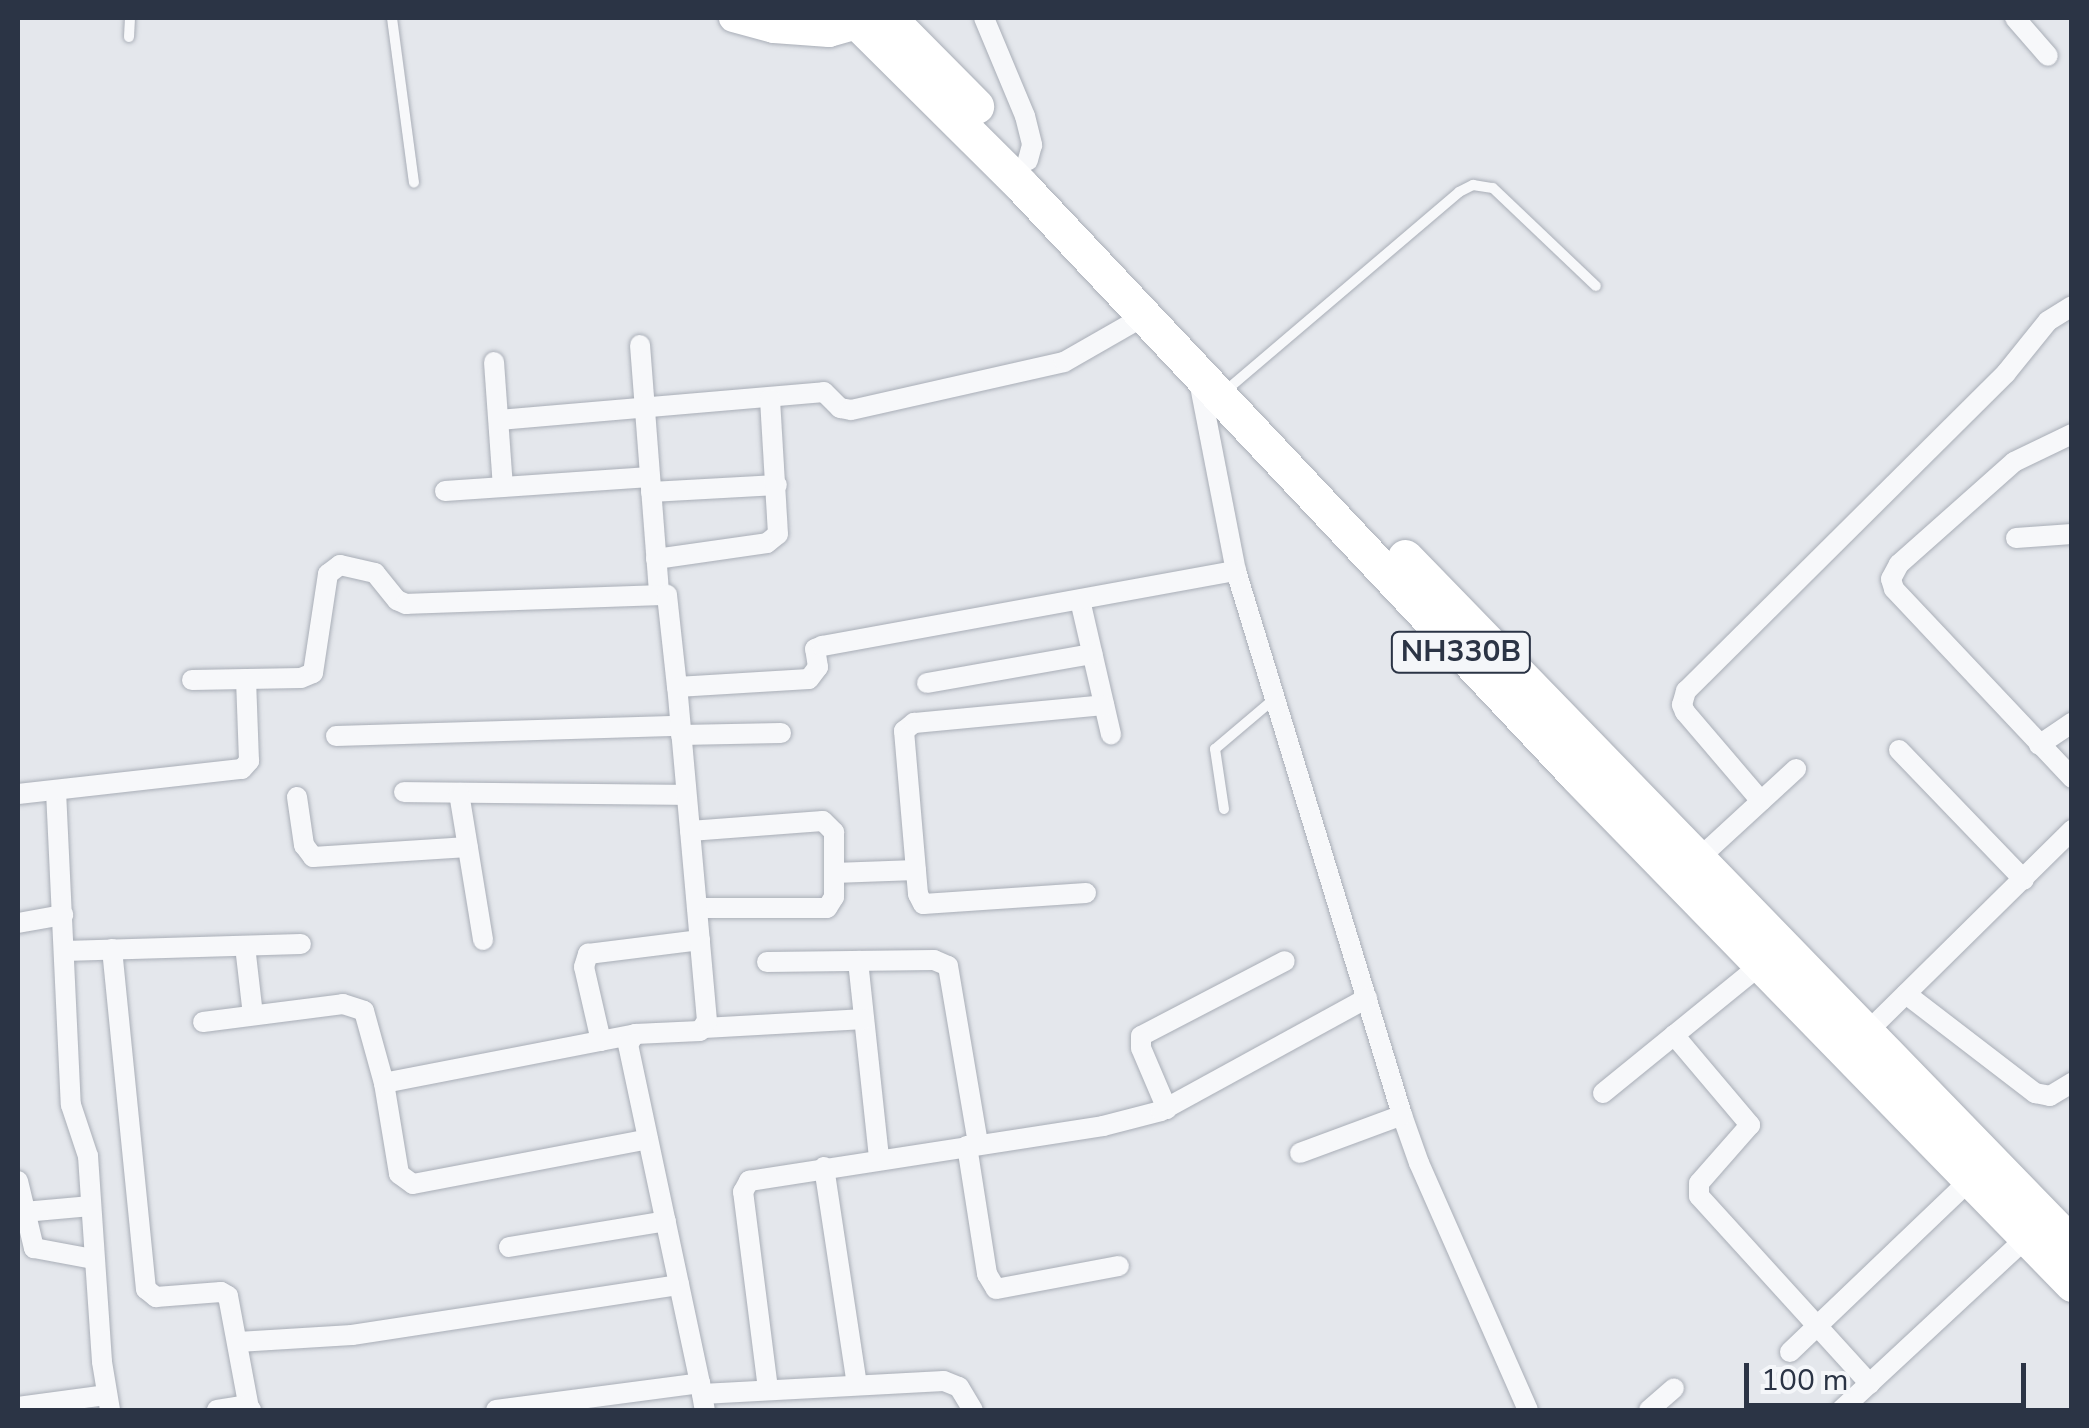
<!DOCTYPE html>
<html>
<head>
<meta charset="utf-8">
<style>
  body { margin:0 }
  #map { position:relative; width:2089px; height:1428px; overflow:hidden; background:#e4e7ec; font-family:"Nunito Sans",sans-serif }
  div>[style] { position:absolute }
  .roads { filter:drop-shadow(0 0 2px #a9aeb7) drop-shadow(0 0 2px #a9aeb7) }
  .lane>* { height:10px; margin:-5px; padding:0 5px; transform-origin:5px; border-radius:5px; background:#f7f8fa }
  .street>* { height:20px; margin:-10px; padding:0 10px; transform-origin:10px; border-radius:10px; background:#f7f8fa }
  .secondary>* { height:28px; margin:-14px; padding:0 14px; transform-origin:14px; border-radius:14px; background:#fff }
  .highway>* { height:35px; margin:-17.5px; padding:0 17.5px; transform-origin:17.5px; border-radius:17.5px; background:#fff }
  span { translate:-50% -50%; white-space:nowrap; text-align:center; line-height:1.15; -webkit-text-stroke:9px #f4f6f9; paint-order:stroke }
  .shield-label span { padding:2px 8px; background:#f4f6f9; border:2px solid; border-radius:8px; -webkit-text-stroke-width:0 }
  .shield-label { font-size:30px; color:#2b3445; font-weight:700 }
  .frame { position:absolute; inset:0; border:20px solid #2b3445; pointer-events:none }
  .scale { position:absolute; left:1744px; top:1363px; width:282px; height:45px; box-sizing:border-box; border:5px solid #2b3445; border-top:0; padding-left:12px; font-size:30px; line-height:35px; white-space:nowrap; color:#2b3445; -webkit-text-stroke:8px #f4f6f9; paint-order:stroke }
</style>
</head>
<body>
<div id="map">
  <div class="roads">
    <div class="lane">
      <div style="left:392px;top:18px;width:166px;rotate:82.4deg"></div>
      <div style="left:129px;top:37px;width:19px;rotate:-87deg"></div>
      <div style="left:1223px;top:393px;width:310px;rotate:-40.4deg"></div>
      <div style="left:1459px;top:192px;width:16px;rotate:-27deg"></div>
      <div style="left:1473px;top:185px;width:20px;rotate:9deg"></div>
      <div style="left:1493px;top:188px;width:142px;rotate:43.6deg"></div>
      <div style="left:1224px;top:809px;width:61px;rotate:-98.5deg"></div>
      <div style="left:1215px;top:749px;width:77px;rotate:-40.3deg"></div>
    </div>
    <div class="street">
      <div style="left:984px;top:18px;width:106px;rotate:67.3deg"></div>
      <div style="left:1025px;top:116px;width:30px;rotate:76deg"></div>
      <div style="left:1032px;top:145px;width:16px;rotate:105deg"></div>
      <div style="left:2015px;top:18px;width:50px;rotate:49deg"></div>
      <div style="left:640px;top:345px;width:248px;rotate:85.6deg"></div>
      <div style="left:494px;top:362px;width:125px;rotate:85.9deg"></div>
      <div style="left:1199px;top:381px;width:194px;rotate:79deg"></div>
      <div style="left:1236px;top:571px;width:569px;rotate:73.03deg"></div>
      <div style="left:1402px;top:1115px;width:51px;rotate:70.5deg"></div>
      <div style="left:1419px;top:1163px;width:270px;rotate:66.2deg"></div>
      <div style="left:499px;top:420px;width:326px;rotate:-4.9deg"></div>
      <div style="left:824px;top:392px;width:23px;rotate:45deg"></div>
      <div style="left:840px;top:408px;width:11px;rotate:10deg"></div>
      <div style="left:851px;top:410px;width:218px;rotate:-12.7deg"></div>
      <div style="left:1064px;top:362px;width:95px;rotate:-29.8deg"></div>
      <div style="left:2072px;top:434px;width:64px;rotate:154.2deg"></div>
      <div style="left:2014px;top:462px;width:154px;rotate:138.4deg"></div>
      <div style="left:1899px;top:564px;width:17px;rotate:118deg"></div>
      <div style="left:1891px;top:579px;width:10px;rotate:73deg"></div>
      <div style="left:1894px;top:589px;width:260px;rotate:46.7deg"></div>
      <div style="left:445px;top:491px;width:205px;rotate:-3.9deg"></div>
      <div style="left:651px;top:492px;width:126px;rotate:-3.2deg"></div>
      <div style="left:2016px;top:538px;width:56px;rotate:-4.1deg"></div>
      <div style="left:656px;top:559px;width:112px;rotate:-8.2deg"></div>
      <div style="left:767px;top:543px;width:14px;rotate:-39deg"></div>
      <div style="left:778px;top:534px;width:135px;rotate:-93.4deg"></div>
      <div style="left:1080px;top:600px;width:138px;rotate:77deg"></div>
      <div style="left:192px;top:680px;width:109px;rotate:-1.1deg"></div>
      <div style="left:301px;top:678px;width:13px;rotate:-23deg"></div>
      <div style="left:313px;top:673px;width:100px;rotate:-81.4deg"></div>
      <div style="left:328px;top:574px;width:15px;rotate:-37deg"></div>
      <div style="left:340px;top:565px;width:36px;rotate:13deg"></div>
      <div style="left:375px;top:573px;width:35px;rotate:51deg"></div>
      <div style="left:397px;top:600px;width:10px;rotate:24deg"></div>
      <div style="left:406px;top:604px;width:261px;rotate:-2deg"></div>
      <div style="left:667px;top:595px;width:93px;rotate:83.8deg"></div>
      <div style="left:927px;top:683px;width:168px;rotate:-10deg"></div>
      <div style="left:681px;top:735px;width:100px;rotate:-1.1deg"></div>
      <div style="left:336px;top:736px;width:344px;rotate:-1.7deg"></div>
      <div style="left:2039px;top:745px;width:40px;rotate:-34deg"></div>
      <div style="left:1899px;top:750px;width:180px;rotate:46.1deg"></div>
      <div style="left:56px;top:791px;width:314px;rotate:87.3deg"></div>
      <div style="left:71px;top:1105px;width:54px;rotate:71.6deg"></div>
      <div style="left:88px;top:1156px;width:206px;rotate:86.1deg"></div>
      <div style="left:102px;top:1362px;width:49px;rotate:80.5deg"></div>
      <div style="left:404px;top:792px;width:282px;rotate:0.6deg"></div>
      <div style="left:459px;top:793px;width:149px;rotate:80.7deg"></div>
      <div style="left:18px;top:794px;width:225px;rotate:-6.4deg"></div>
      <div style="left:242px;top:769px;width:11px;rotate:-49deg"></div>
      <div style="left:249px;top:761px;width:82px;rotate:-92.1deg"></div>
      <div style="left:297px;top:797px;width:49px;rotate:81.7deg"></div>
      <div style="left:304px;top:845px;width:15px;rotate:53deg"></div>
      <div style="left:313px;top:857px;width:155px;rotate:-3.7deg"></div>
      <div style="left:1761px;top:801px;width:117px;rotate:-130.5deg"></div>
      <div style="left:1685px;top:712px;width:8px;rotate:-113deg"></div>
      <div style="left:1682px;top:705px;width:15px;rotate:-74deg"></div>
      <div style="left:1686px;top:691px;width:451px;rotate:-44.8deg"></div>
      <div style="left:2006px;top:373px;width:67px;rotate:-51.1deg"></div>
      <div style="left:2048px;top:321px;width:28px;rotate:-32deg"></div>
      <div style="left:690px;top:831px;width:133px;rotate:-4.3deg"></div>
      <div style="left:823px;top:821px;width:16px;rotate:45deg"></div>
      <div style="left:834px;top:832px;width:65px;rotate:90deg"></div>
      <div style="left:834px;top:897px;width:13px;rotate:122deg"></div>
      <div style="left:827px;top:908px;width:130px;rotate:180deg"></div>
      <div style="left:1696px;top:861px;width:136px;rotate:-42.6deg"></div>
      <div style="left:834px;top:873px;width:82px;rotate:-2.1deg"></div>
      <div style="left:1086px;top:893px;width:163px;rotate:176.1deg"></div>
      <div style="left:923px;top:904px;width:11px;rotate:-117deg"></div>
      <div style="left:918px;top:894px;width:164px;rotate:-94.9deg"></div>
      <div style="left:904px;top:731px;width:13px;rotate:-39deg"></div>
      <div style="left:914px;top:723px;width:191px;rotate:-5.4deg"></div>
      <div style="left:18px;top:923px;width:46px;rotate:-10.1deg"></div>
      <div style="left:245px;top:946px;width:69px;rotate:83.4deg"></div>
      <div style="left:112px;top:949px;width:342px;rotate:84.3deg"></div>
      <div style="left:146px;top:1289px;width:13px;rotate:39deg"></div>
      <div style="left:156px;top:1297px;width:65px;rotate:-4.4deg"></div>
      <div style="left:221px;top:1292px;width:8px;rotate:30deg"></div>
      <div style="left:228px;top:1296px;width:114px;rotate:79.4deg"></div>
      <div style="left:64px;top:951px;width:237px;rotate:-1.7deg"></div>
      <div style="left:858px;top:961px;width:199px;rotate:83.9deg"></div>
      <div style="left:767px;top:962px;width:167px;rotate:-0.7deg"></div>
      <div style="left:934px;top:960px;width:15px;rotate:23deg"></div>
      <div style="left:948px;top:966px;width:181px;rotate:80.4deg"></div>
      <div style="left:1906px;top:994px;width:163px;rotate:37.5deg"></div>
      <div style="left:2035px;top:1093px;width:15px;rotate:11deg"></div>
      <div style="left:2050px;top:1096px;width:26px;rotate:-31deg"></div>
      <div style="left:203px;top:1022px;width:141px;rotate:-7.3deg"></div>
      <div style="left:343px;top:1004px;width:22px;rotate:18deg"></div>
      <div style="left:364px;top:1011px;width:75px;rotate:74.5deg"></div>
      <div style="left:384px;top:1083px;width:92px;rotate:80.6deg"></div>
      <div style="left:399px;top:1174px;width:17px;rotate:36deg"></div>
      <div style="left:413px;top:1184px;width:239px;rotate:-10.8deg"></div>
      <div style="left:705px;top:1028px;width:159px;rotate:-3.2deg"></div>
      <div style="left:1674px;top:1035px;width:118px;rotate:49.8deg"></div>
      <div style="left:1750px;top:1125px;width:77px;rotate:131.3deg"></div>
      <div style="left:1699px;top:1183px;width:13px;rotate:90deg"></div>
      <div style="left:1699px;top:1196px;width:254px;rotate:47.7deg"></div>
      <div style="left:1860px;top:1039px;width:298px;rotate:-44.6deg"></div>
      <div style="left:601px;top:1041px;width:76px;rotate:-102.9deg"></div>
      <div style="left:584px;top:967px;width:14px;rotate:-73deg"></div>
      <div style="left:588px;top:954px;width:113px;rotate:-7.1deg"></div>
      <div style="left:384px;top:1083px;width:256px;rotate:-11deg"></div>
      <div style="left:1603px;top:1093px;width:206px;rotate:-39.1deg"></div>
      <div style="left:1167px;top:1109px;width:66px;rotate:-113.1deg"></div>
      <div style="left:1141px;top:1048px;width:12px;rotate:-90deg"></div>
      <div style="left:1141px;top:1036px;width:162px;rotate:-27.5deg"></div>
      <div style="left:967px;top:1146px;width:130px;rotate:81.1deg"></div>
      <div style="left:987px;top:1274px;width:17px;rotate:59deg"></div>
      <div style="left:996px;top:1289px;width:125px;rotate:-10.6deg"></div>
      <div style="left:1300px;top:1153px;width:109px;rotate:-20.4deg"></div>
      <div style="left:824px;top:1167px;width:220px;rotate:81.4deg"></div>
      <div style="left:18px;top:1181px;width:69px;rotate:76.6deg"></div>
      <div style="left:34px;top:1248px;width:60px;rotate:10.6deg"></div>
      <div style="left:24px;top:1212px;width:67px;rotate:-5.1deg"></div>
      <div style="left:509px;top:1247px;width:159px;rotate:-9.4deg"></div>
      <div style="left:238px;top:1342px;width:114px;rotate:-3.5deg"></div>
      <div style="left:352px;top:1335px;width:331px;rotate:-8.7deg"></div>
      <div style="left:1790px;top:1352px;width:250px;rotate:-43.7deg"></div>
      <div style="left:700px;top:1383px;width:347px;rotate:-102deg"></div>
      <div style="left:628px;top:1044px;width:12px;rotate:-55deg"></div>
      <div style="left:635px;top:1034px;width:65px;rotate:-2.6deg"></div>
      <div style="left:700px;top:1031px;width:12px;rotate:-55deg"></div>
      <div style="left:707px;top:1021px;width:335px;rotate:-95.1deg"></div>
      <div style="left:677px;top:687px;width:132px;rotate:-3.5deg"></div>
      <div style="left:809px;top:679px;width:15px;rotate:-53deg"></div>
      <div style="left:818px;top:667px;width:18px;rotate:-99deg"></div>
      <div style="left:815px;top:649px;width:8px;rotate:-23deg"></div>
      <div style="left:822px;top:646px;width:421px;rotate:-10.3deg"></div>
      <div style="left:768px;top:1389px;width:199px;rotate:-97.2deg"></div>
      <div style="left:743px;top:1192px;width:13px;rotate:-61deg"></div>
      <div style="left:749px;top:1181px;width:358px;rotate:-8.8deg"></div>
      <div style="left:1103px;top:1126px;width:60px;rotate:-14.5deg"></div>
      <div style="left:1161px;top:1111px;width:235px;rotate:-28.7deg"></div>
      <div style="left:702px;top:1394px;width:242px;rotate:-3.1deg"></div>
      <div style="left:944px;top:1381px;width:16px;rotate:22deg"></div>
      <div style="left:959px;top:1387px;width:27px;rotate:59deg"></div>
      <div style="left:18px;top:1407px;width:90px;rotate:-7.7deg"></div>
      <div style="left:217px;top:1410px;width:24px;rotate:-9deg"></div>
      <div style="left:241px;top:1406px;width:11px;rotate:22deg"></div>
      <div style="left:496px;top:1410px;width:206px;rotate:-7.5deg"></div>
      <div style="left:700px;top:1383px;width:27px;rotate:80deg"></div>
      <div style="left:1649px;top:1410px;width:33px;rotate:-41deg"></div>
      <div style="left:1841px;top:1410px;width:254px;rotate:-42.9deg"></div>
    </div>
    <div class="secondary">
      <div style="left:733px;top:18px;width:42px;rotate:15deg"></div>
      <div style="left:774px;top:29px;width:55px;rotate:4.2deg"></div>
      <div style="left:829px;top:33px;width:32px;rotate:-16deg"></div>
      <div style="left:860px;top:24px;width:8px;rotate:-45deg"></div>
    </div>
    <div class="highway">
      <div style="left:853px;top:18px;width:237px;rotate:44.8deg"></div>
      <div style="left:1021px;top:185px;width:813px;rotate:46.74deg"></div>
      <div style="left:1578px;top:777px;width:708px;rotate:45.74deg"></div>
      <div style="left:889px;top:18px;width:124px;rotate:45.3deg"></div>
      <div style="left:1405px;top:557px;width:958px;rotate:45.85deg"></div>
    </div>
  </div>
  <div class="shield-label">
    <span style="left:1461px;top:652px">NH330B</span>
  </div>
  <div class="frame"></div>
  <div class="scale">100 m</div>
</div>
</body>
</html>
